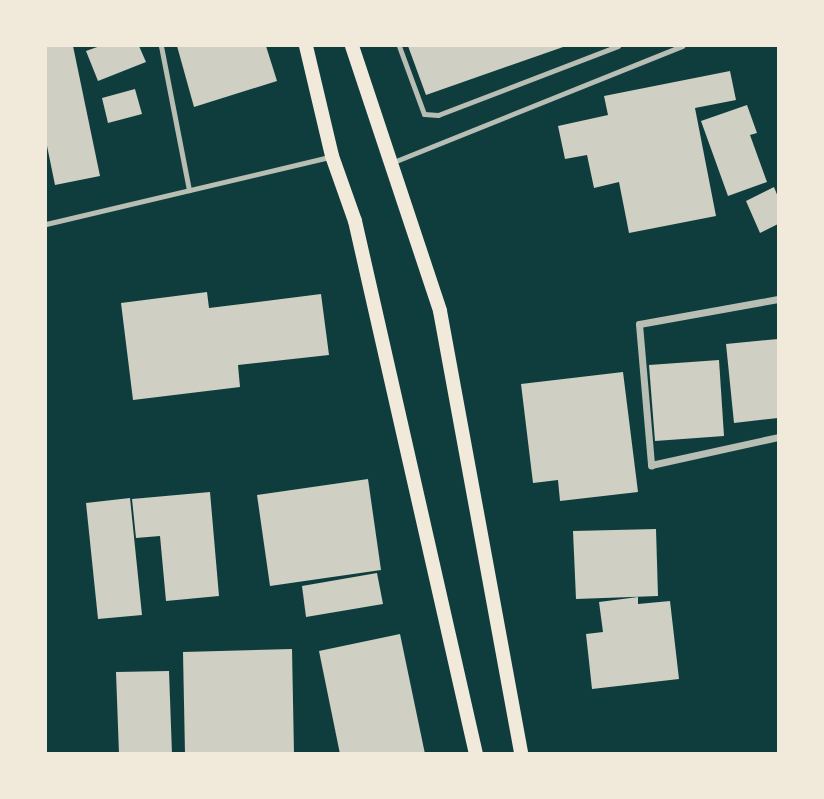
<!DOCTYPE html>
<html>
<head>
<meta charset="utf-8">
<style>
  body { margin:0 }
  #map { position:relative; width:824px; height:799px; overflow:hidden; background:#0f3d3e; font-family:"Nunito Sans",sans-serif }
  div>[style] { position:absolute }
  .building>* { inset:0; background:#cfcfc3 }
  .service>* { height:5px; margin:-2.5px; padding:0 2.5px; transform-origin:2.5px; border-radius:2.5px; background:#b8beb3 }
  .minor>* { height:7px; margin:-3.5px; padding:0 3.5px; transform-origin:3.5px; border-radius:3.5px; background:#b8beb3 }
  .secondary>* { height:14px; margin:-7px; padding:0 7px; transform-origin:7px; border-radius:7px; background:#f1e9da }
  span { translate:-50% -50%; white-space:nowrap; text-align:center; line-height:1.15; -webkit-text-stroke:7px #f1e9da; paint-order:stroke }
  .frame { position:absolute; inset:0; border:47px solid #f1e9da; pointer-events:none }
</style>
</head>
<body>
<div id="map">
  <div class="building">
    <div style="clip-path:polygon(46px 46px,73px 46px,100px 176px,55px 185px,46px 141px)"></div>
    <div style="clip-path:polygon(100px 46px,139px 46px,146px 62px,98px 81px,86px 51px)"></div>
    <div style="clip-path:polygon(177px 46px,266px 46px,277px 81px,194px 107px)"></div>
    <div style="clip-path:polygon(408px 46px,566px 46px,426px 95px)"></div>
    <div style="clip-path:polygon(730px 71px,736px 100px,695px 108px,716px 216px,629px 233px,619px 182px,594px 188px,587px 155px,565px 159px,558px 126px,608px 115px,604px 96px)"></div>
    <div style="clip-path:polygon(135px 89px,142px 114px,108px 123px,102px 98px)"></div>
    <div style="clip-path:polygon(747px 105px,757px 133px,750px 135px,767px 182px,728px 196px,701px 121px)"></div>
    <div style="clip-path:polygon(774px 187px,778px 197px,778px 224px,760px 233px,746px 201px)"></div>
    <div style="clip-path:polygon(207px 292px,209px 308px,321px 294px,329px 355px,238px 365px,240px 387px,133px 400px,121px 303px)"></div>
    <div style="clip-path:polygon(778px 339px,778px 418px,734px 423px,726px 344px)"></div>
    <div style="clip-path:polygon(719px 360px,724px 436px,655px 441px,649px 365px)"></div>
    <div style="clip-path:polygon(623px 372px,638px 492px,560px 501px,558px 480px,533px 483px,521px 384px)"></div>
    <div style="clip-path:polygon(368px 479px,381px 570px,270px 586px,257px 495px)"></div>
    <div style="clip-path:polygon(210px 492px,219px 596px,166px 601px,160px 536px,136px 538px,132px 499px)"></div>
    <div style="clip-path:polygon(130px 498px,142px 615px,98px 619px,86px 503px)"></div>
    <div style="clip-path:polygon(656px 529px,658px 596px,576px 599px,573px 531px)"></div>
    <div style="clip-path:polygon(377px 573px,383px 604px,306px 617px,302px 586px)"></div>
    <div style="clip-path:polygon(638px 597px,638px 604px,670px 601px,679px 679px,592px 689px,586px 634px,603px 632px,599px 602px)"></div>
    <div style="clip-path:polygon(400px 634px,425px 754px,340px 754px,319px 651px)"></div>
    <div style="clip-path:polygon(292px 649px,294px 754px,185px 754px,183px 652px)"></div>
    <div style="clip-path:polygon(169px 671px,172px 754px,119px 754px,116px 672px)"></div>
  </div>
  <div class="service">
    <div style="left:161px;top:46px;width:147px;rotate:79deg"></div>
    <div style="left:399px;top:46px;width:72px;rotate:69.8deg"></div>
    <div style="left:424px;top:114px;width:14px;rotate:4deg"></div>
    <div style="left:438px;top:115px;width:193px;rotate:-21deg"></div>
    <div style="left:391px;top:163px;width:314px;rotate:-21.9deg"></div>
    <div style="left:46px;top:224px;width:291px;rotate:-13.3deg"></div>
  </div>
  <div class="minor">
    <div style="left:778px;top:299px;width:141px;rotate:169.8deg"></div>
    <div style="left:639px;top:324px;width:142px;rotate:85.1deg"></div>
    <div style="left:651px;top:465px;width:130px;rotate:-12.4deg"></div>
  </div>
  <div class="secondary">
    <div style="left:306px;top:46px;width:113px;rotate:76.7deg"></div>
    <div style="left:332px;top:156px;width:69px;rotate:70.5deg"></div>
    <div style="left:355px;top:221px;width:547px;rotate:77.21deg"></div>
    <div style="left:352px;top:46px;width:279px;rotate:71.6deg"></div>
    <div style="left:440px;top:311px;width:450px;rotate:79.6deg"></div>
  </div>
  <div class="frame"></div>
</div>
</body>
</html>
